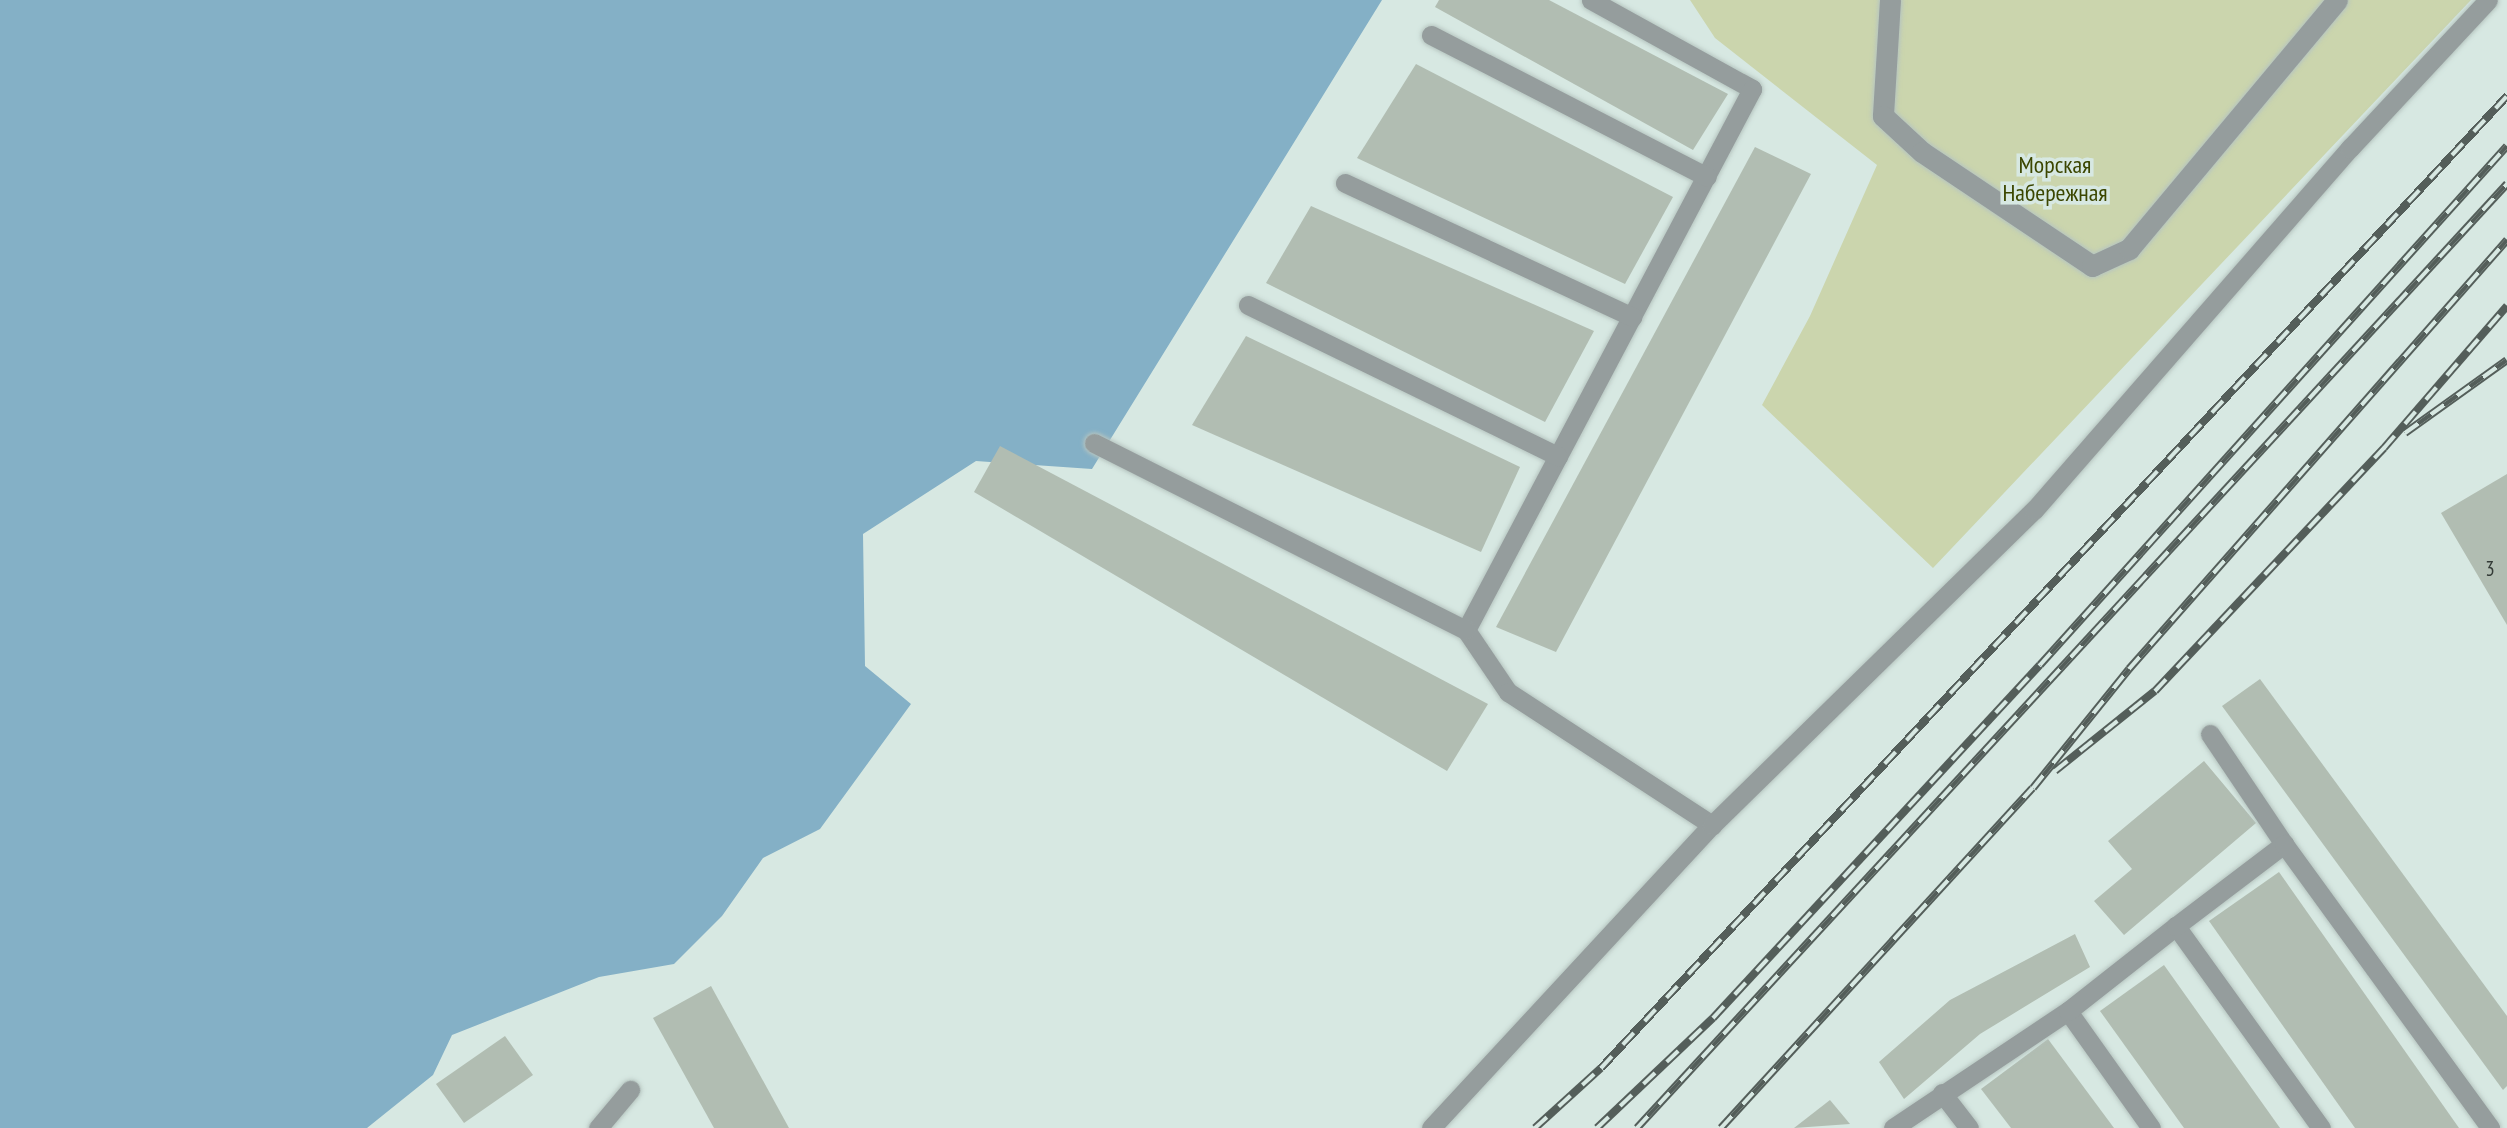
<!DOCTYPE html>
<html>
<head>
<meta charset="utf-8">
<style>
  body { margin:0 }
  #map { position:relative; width:2507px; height:1128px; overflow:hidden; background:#d7e8e2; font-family:"PT Sans Narrow",sans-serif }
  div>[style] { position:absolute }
  .green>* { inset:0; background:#cbd5ad }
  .water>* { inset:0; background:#84b0c6 }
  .building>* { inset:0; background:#b1bdb2 }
  .roads { filter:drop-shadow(0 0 2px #b6c5c0) drop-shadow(0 0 2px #b6c5c0) }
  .service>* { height:19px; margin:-9.5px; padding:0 9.5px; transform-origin:9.5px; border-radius:9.5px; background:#959d9d }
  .pedestrian>* { height:21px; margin:-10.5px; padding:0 10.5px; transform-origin:10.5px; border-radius:10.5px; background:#959d9d }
  .rail>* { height:8px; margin-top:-4px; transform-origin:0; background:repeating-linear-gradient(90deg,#d7e8e2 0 16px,#545e5a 0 32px); box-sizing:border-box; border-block:2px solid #545e5a }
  span { translate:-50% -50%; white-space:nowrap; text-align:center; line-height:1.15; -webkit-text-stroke:7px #d7e8e2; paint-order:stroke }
  .number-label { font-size:21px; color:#343b37 }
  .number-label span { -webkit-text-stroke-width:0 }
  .park-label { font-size:24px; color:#3b4600 }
</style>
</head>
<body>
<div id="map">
  <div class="green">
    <div style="clip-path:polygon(1690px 0,2471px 0,1933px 568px,1762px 405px,1810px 316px,1877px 165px,1715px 38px)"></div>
  </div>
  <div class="water">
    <div style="clip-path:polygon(0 0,1382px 0,1092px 469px,976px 461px,863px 534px,865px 666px,911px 704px,820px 829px,763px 858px,722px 916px,674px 964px,599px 977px,452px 1035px,433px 1075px,367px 1128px,0 1128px)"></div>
  </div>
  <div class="building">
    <div style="clip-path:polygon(1439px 0,1549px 0,1728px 94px,1693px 150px,1435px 7px)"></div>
    <div style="clip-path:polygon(1416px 64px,1673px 197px,1625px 284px,1357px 158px)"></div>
    <div style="clip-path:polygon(1755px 147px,1811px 174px,1556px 652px,1496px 627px)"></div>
    <div style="clip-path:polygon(1311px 206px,1594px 331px,1545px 422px,1266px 283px)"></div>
    <div style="clip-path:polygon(1246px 336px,1520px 467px,1481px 552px,1192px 425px)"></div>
    <div style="clip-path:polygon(1000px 446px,1488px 704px,1447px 771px,974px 492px)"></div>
    <div style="clip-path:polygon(2507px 474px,2507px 625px,2441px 513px)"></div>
    <div style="clip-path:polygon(2260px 679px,2507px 1016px,2507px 1086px,2503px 1090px,2222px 706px)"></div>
    <div style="clip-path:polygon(2204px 761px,2256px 823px,2124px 935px,2094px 901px,2132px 869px,2108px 841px)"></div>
    <div style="clip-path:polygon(2279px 872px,2459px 1128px,2355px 1128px,2209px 921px)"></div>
    <div style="clip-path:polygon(2075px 934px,2090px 967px,1980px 1034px,1904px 1099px,1879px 1062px,1950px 1000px)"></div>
    <div style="clip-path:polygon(2164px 965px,2280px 1128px,2184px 1128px,2100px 1011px)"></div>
    <div style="clip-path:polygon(711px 986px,789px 1128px,714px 1128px,653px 1018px)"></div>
    <div style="clip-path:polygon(505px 1036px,533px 1075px,464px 1123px,436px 1084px)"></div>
    <div style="clip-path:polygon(2048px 1039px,2114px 1128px,2011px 1128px,1981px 1089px)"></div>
    <div style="clip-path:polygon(1830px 1100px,1850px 1124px,1794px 1128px)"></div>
  </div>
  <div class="roads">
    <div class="service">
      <div style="left:1591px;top:0;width:184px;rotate:28.9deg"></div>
      <div style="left:1752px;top:89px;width:612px;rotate:117.86deg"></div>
      <div style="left:1466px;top:630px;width:75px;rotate:55.9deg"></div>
      <div style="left:1508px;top:692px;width:244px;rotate:33.1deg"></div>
      <div style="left:1431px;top:35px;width:310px;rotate:27.2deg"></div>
      <div style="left:1345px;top:183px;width:317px;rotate:25deg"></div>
      <div style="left:1248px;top:305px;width:345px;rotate:26deg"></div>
      <div style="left:1094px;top:443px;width:416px;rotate:26.7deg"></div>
      <div style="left:2210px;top:734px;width:133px;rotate:56.1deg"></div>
      <div style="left:1942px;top:1093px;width:44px;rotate:52.4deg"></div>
      <div style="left:598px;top:1128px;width:50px;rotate:-49.9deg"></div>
      <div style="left:1431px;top:1128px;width:413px;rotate:-47.2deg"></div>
      <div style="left:1712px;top:825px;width:450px;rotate:-44.4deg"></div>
      <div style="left:2034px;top:510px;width:481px;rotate:-48.9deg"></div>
      <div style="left:2350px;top:148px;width:202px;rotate:-47deg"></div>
      <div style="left:1893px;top:1128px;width:211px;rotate:-33.8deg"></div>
      <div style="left:2151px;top:1128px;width:143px;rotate:-125.4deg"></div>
      <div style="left:2068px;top:1011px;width:137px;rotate:-38.2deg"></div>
      <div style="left:2321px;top:1128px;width:249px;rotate:-125.7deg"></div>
      <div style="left:2176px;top:926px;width:136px;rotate:-37.2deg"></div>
      <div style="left:2284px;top:844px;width:351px;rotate:54deg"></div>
    </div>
    <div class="pedestrian">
      <div style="left:1890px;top:0;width:116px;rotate:93.5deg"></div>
      <div style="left:1883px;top:116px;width:53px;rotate:42.7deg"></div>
      <div style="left:1922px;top:152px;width:205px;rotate:33.8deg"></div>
      <div style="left:2092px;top:266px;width:41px;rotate:-24.7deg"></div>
      <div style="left:2129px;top:249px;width:324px;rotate:-50.1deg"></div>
    </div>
  </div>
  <div class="rail">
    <div style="left:2405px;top:433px;width:125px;rotate:-35.6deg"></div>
    <div style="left:2055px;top:771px;width:128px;rotate:-38.7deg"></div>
    <div style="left:2155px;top:691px;width:334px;rotate:-46.7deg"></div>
    <div style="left:2384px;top:448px;width:188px;rotate:-49.1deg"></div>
    <div style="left:1535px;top:1128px;width:89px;rotate:-42.3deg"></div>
    <div style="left:1601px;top:1068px;width:1329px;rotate:-47.01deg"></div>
    <div style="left:1597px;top:1128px;width:160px;rotate:-43.5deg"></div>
    <div style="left:1713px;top:1018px;width:481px;rotate:-47.2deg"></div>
    <div style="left:2040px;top:665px;width:698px;rotate:-48.02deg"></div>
    <div style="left:1637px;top:1128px;width:1284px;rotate:-47.34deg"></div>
    <div style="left:1721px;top:1128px;width:461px;rotate:-47.5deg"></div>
    <div style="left:2033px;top:788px;width:153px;rotate:-51.1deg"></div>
    <div style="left:2129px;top:669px;width:572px;rotate:-48.62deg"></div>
  </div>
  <div class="number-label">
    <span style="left:2490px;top:569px">3</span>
  </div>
  <div class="park-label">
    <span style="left:2055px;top:179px">Морская<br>Набережная</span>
  </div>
</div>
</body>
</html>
